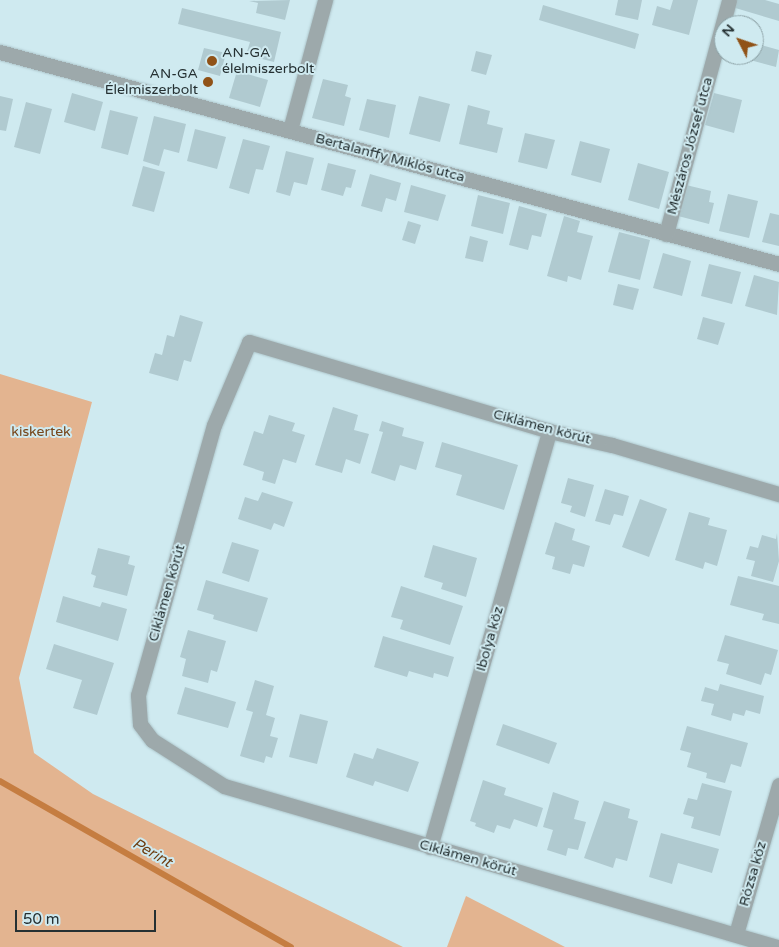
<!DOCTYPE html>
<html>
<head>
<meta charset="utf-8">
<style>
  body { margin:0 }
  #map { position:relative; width:779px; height:947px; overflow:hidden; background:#cfeaf0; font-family:"Varela Round",sans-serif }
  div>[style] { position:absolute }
  .green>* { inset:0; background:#e3b490 }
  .stream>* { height:5.5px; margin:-2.75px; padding:0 2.75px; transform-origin:2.75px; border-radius:2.75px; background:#c57d41 }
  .building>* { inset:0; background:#b0cad0 }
  .roads { filter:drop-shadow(0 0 1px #adc5ca) drop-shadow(0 0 1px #adc5ca) }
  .minor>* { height:15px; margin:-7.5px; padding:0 7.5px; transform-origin:7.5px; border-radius:7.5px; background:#9da9ab }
  .dots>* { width:14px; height:14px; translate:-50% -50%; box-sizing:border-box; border:2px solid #cfeaf0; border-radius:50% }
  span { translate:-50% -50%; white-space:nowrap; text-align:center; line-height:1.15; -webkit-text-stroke:4px #cfeaf0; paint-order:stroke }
  .poi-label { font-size:14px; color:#253032 }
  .left { translate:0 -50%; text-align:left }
  .right { translate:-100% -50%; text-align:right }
  .street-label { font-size:14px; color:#253032 }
  .park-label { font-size:14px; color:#77461a }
  .water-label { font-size:15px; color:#6e3d10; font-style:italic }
  .north { position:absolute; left:714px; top:15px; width:50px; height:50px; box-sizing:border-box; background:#cfeaf0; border:1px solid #8ba0a4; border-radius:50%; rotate:311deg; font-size:14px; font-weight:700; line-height:20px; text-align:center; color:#253032 }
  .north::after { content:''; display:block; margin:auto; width:18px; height:22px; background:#905217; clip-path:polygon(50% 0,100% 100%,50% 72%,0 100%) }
  .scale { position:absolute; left:15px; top:910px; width:141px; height:22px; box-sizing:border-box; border:2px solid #253032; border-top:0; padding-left:6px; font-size:15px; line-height:18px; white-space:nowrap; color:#253032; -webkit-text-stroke:4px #cfeaf0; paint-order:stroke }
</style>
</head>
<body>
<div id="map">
  <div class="green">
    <div style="clip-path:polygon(0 374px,92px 402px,19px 678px,34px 753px,93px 794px,403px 947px,0 947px)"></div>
    <div style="clip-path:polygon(466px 896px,511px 919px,565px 947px,447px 947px)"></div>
  </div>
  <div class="stream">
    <div style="left:0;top:781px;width:335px;rotate:29.7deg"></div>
  </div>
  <div class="building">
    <div style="clip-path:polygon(290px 0,285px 20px,256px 13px,258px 3px,249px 1px)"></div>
    <div style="clip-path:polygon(618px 0,642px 0,638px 20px,615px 15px)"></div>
    <div style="clip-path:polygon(673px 0,698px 0,689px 35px,652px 25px,657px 6px,670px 10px)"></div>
    <div style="clip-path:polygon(734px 0,765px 0,779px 4px,779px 21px,732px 7px)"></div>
    <div style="clip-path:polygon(543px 5px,639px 34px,635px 49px,539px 20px)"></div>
    <div style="clip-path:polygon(182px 8px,281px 32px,274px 62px,246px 55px,250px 42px,178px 24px)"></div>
    <div style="clip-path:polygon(754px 43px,779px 50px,776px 67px,735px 56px,754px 55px)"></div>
    <div style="clip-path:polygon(204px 48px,226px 53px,220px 76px,198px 70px)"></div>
    <div style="clip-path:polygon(476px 51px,492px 55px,486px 75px,471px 71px)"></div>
    <div style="clip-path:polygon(237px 71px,268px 80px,260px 107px,229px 98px)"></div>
    <div style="clip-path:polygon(323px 79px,348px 85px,345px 96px,351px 98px,344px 126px,312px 118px)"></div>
    <div style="clip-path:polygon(72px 93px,103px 102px,95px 131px,64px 122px)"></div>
    <div style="clip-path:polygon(714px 93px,742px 100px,734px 133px,705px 125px)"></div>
    <div style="clip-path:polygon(0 96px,13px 99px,6px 131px,0 130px)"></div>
    <div style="clip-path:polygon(419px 96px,450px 104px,440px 142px,409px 134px)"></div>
    <div style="clip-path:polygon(367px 99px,396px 105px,389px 138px,359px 130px)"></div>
    <div style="clip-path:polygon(26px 102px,52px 109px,40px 154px,14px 147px)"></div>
    <div style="clip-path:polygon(468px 105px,490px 111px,487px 124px,503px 128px,497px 153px,459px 144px)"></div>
    <div style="clip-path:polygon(110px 110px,138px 117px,128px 155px,101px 148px)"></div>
    <div style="clip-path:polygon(154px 116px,186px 124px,179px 153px,164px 149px,159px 166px,143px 161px)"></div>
    <div style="clip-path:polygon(195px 129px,226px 137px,217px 169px,187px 161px)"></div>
    <div style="clip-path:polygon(525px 133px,555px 140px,547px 169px,518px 162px)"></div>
    <div style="clip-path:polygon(243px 139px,270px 146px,263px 170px,256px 169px,249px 194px,229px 188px)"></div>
    <div style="clip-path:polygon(580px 141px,610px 149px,601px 183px,571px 175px)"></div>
    <div style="clip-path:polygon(286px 151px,314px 158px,307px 185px,294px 182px,290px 196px,276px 192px)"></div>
    <div style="clip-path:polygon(328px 163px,356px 170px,351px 188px,346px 187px,343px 196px,321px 190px)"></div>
    <div style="clip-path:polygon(638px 163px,669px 172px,659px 209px,628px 200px)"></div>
    <div style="clip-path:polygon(143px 166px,165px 172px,154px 212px,132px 206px)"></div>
    <div style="clip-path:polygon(370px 174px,401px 183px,396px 201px,386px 198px,382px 212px,361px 206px)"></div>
    <div style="clip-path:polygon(411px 185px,446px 195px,438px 221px,404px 212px)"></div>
    <div style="clip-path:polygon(686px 185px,711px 191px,709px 202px,714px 203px,709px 224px,678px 216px)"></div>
    <div style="clip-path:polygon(728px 194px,758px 201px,749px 238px,719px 231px)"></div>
    <div style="clip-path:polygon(478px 195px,510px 203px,503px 234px,471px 226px)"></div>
    <div style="clip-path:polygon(519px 206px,547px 214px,541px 237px,532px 235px,528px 250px,509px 245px)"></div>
    <div style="clip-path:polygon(770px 213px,779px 215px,779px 246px,762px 242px)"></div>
    <div style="clip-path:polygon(564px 216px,580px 221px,577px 232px,593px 236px,581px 280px,568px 276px,567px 282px,547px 276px)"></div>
    <div style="clip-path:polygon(408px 221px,421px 225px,415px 244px,402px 240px)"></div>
    <div style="clip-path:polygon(619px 232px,650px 240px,640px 280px,608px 272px)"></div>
    <div style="clip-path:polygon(470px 236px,488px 241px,483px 262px,465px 258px)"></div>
    <div style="clip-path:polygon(663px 253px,691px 261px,682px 296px,653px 288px)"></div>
    <div style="clip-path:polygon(709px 264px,741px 272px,732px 304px,701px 296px)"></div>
    <div style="clip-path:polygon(754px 275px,779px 282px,777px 315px,745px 306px)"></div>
    <div style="clip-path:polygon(618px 284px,639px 289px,633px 310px,613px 305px)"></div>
    <div style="clip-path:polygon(180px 315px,203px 322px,191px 362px,184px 360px,178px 381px,149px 373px,155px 353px,162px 355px,167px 335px,174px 337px)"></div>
    <div style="clip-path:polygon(703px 317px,725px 323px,718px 345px,697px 339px)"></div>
    <div style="clip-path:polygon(333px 407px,358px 415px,354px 430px,369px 434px,360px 464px,346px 459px,342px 473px,315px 465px)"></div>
    <div style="clip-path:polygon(269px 415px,295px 423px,292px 431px,305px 435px,296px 463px,283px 459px,275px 484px,262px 480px,264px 472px,243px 465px,254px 431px,263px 434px)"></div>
    <div style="clip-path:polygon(382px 421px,404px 428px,402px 436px,424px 442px,416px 470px,400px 465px,395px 481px,371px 473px,383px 432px,379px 431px)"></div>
    <div style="clip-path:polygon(442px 442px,518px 465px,504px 510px,456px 495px,462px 475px,435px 467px)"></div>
    <div style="clip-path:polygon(568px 478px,594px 485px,585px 517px,570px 512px,572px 506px,561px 503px)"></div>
    <div style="clip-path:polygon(605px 489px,629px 496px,623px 516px,614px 514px,610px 525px,595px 521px)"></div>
    <div style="clip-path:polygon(262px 492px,293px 502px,284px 527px,274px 523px,271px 530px,238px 519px,245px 497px,258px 501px)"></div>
    <div style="clip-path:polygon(640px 499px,667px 509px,649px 557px,622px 547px)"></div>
    <div style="clip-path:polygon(689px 512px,710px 518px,708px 525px,727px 530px,717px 566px,705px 562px,703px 569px,675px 560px)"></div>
    <div style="clip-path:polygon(555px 522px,575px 529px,572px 540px,590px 546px,584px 567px,573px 564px,570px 574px,552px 569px,555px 557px,545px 554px)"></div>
    <div style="clip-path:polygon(777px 533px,779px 561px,773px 582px,751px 576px,755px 561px,746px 559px,750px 546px,758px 548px,762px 535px,776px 539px)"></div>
    <div style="clip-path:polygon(232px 542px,259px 550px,249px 582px,222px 573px)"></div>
    <div style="clip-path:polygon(433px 545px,477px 558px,466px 597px,441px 589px,443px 583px,424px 577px)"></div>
    <div style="clip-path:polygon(98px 548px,130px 556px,128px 564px,135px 566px,127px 596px,93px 587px,96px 576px,91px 574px)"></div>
    <div style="clip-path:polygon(738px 576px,779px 586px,779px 624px,762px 620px,764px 614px,730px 605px)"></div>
    <div style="clip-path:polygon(206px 580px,268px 598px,257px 632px,213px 619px,214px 615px,197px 610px)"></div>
    <div style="clip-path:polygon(401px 586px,463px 606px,450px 645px,400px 629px,403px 620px,391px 617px)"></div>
    <div style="clip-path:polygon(63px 596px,100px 607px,102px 602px,127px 609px,118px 641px,56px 622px)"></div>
    <div style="clip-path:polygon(188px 630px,226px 641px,217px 672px,211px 670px,208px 683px,182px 676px,186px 659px,180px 657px)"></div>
    <div style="clip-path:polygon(725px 635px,778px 650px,771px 675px,765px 673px,761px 685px,726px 674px,729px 664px,717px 661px)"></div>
    <div style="clip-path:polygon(383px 636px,454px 657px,448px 677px,434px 673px,433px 678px,409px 671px,407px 677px,374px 667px)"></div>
    <div style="clip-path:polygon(54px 644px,114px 663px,97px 715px,73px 708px,82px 680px,46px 669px)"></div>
    <div style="clip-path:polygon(255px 680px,274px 686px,266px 715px,275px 718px,270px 736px,278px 738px,272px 758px,266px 756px,264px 763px,240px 756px,253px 712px,246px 710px)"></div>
    <div style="clip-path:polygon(720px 684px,764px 696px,760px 714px,746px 710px,744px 716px,733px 713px,731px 721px,711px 715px,714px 704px,701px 701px,705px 687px,718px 691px)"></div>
    <div style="clip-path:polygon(185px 687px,236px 702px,228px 728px,177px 714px)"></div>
    <div style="clip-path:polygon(300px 714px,328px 721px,317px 764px,289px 757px)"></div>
    <div style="clip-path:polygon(503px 724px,557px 743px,549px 764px,496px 745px)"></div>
    <div style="clip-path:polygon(687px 726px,748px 743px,741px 767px,731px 764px,725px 783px,706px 778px,707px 773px,687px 767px,691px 753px,680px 750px)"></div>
    <div style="clip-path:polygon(377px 748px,419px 762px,408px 792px,375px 781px,373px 786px,346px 777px,354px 753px,373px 759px)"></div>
    <div style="clip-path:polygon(483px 780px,506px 788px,504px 795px,543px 808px,537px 827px,514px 819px,510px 829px,497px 825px,494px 833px,475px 826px,476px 823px,470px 821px)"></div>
    <div style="clip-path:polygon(702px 783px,732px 791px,720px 836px,691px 828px,694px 817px,683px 814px,688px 798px,697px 800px)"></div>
    <div style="clip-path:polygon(553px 792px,579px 801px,574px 819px,586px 822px,578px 850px,568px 848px,566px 856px,547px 850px,553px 830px,543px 827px)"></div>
    <div style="clip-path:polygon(604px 801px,630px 809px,628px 818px,638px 821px,627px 861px,616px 858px,613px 868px,584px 858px)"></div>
    <div style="clip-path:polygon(661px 833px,719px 849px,712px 873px,678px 863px,672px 884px,649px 877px)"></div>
  </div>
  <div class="roads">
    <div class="minor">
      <div style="left:0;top:52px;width:807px;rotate:15.22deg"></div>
      <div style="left:290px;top:130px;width:135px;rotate:-74.9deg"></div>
      <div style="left:666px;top:234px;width:242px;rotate:-74.9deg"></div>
      <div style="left:430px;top:847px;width:433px;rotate:-74deg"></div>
      <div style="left:736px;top:934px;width:155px;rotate:-73.9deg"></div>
      <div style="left:777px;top:947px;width:576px;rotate:-163.77deg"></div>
      <div style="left:224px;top:786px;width:85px;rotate:-147.4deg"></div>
      <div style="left:152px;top:740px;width:20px;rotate:-127deg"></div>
      <div style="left:140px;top:724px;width:29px;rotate:-94deg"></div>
      <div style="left:138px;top:695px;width:280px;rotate:-74.3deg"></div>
      <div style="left:214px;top:425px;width:90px;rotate:-67.1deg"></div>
      <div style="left:249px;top:342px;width:313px;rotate:16.5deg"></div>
      <div style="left:549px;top:431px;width:65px;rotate:12.5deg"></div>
      <div style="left:612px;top:445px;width:174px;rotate:16.4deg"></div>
    </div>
  </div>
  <div class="dots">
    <div style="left:212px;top:61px;background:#905217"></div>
    <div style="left:208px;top:82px;background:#905217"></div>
  </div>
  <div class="poi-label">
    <span class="left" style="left:222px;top:61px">AN-GA<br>élelmiszerbolt</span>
    <span class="right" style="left:198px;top:82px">AN-GA<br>Élelmiszerbolt</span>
  </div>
  <div class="street-label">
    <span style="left:690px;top:146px;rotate:-75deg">Mészáros József utca</span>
    <span style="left:390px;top:158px;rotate:15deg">Bertalanffy Miklós utca</span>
    <span style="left:542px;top:427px;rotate:15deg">Ciklámen körút</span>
    <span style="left:167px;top:593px;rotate:-74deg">Ciklámen körút</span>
    <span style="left:490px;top:639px;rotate:-74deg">Ibolya köz</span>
    <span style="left:468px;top:858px;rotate:16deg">Ciklámen körút</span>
    <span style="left:753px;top:874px;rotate:-74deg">Rózsa köz</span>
  </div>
  <div class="park-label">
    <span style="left:41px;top:432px">kiskertek</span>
  </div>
  <div class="water-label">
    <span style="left:152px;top:853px;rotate:30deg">Perint</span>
  </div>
  <div class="north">N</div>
  <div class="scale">50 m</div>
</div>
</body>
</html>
